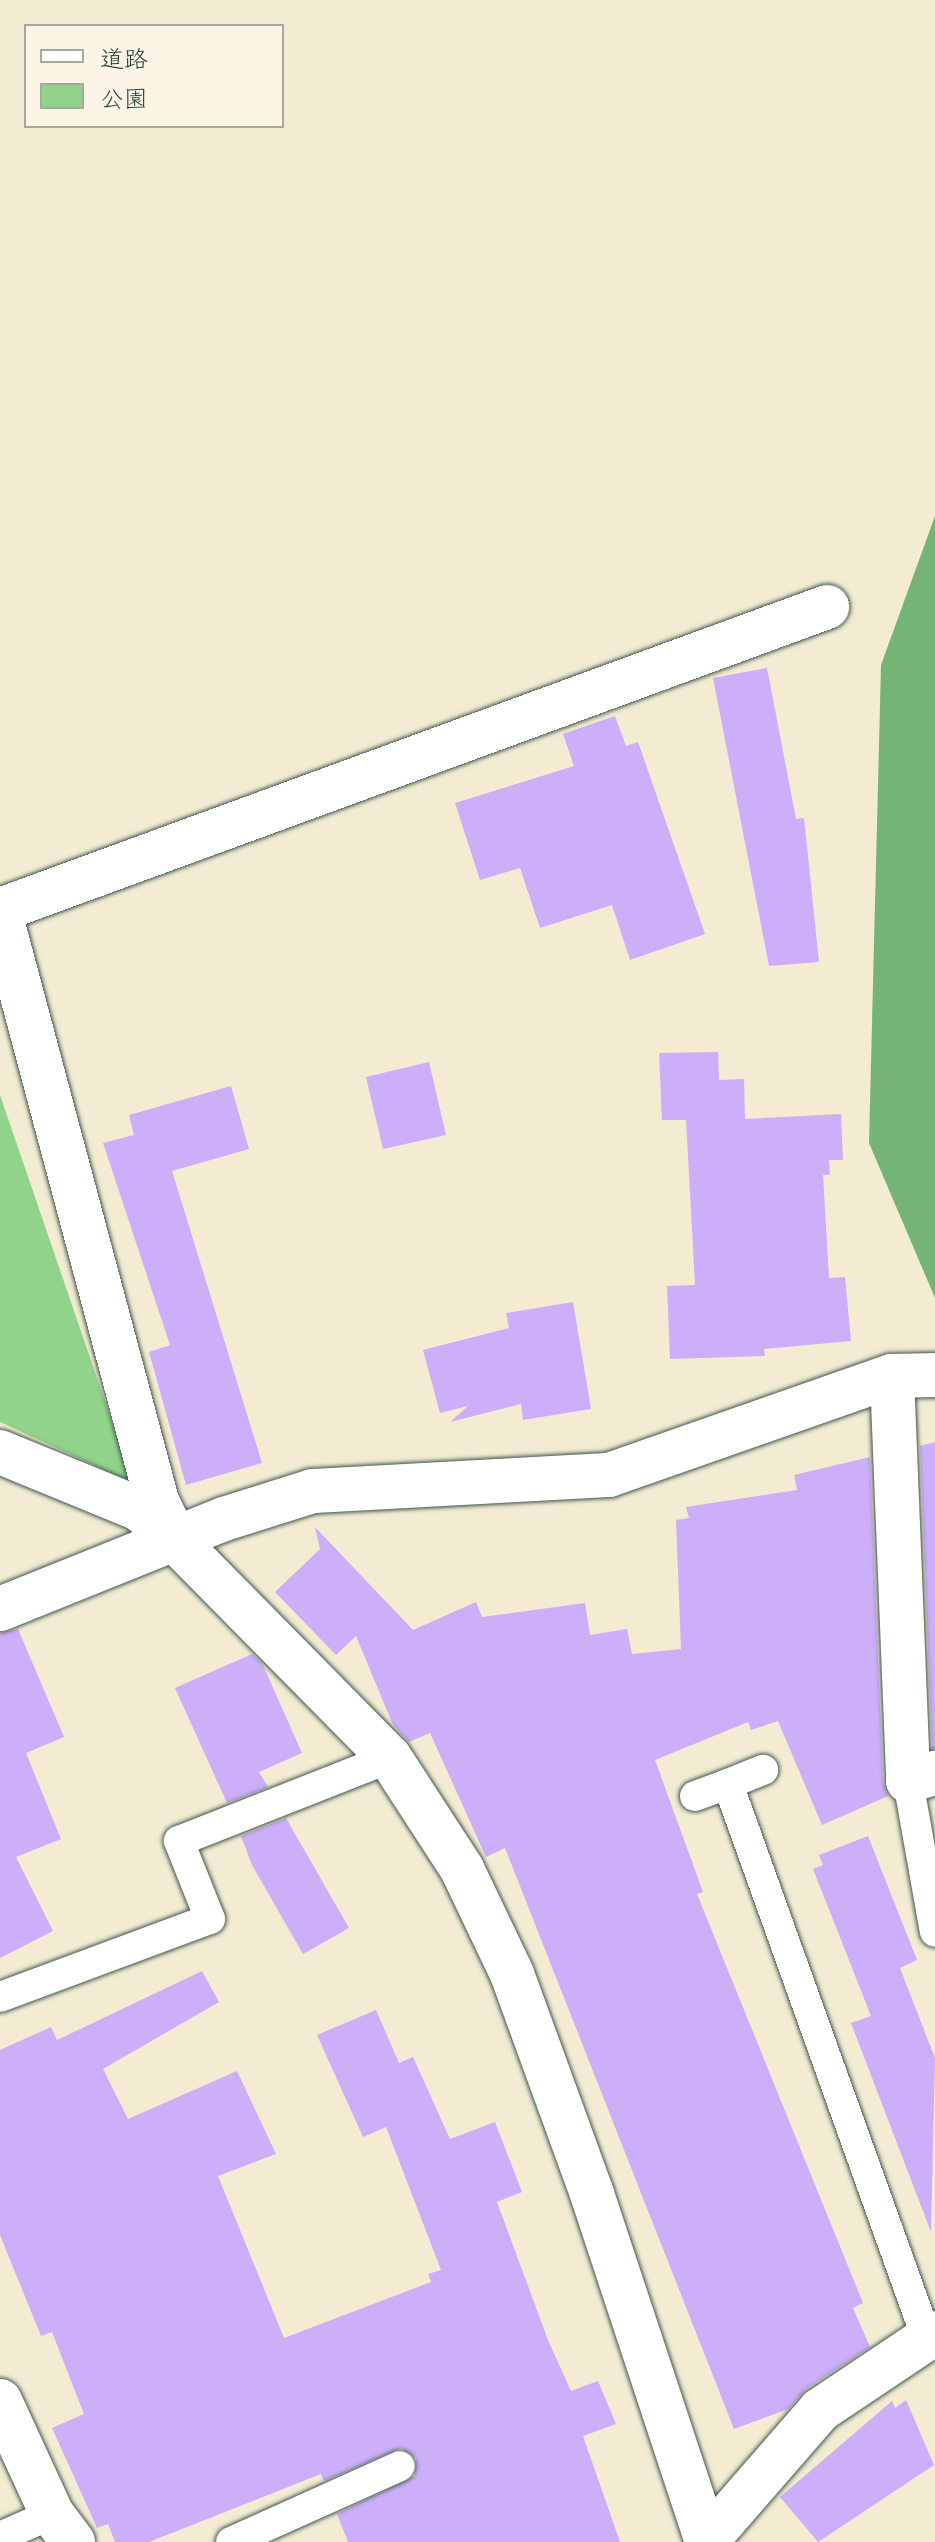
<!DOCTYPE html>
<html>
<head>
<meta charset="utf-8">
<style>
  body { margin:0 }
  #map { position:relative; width:935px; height:2542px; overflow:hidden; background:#f3ecd3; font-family:Delius,"Klee One",sans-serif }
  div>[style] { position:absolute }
  .green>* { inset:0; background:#91d38b }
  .forest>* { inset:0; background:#74b577 }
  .building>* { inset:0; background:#ccaef9 }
  .roads { filter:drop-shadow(0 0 2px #3f574c) drop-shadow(0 0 2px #3f574c) }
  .lane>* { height:30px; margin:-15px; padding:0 15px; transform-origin:15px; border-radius:15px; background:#fff }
  .street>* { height:44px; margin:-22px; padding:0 22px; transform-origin:22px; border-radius:22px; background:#fff }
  span { translate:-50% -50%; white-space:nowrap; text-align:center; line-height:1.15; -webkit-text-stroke:6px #fcf5e5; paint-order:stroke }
  .legend { position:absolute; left:24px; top:24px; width:260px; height:104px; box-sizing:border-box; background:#fcf5e5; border:2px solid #a4ab9e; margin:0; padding:10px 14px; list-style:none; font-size:24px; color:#1f3d34 }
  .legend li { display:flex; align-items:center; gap:16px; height:40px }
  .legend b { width:40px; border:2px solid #a4ab9e }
</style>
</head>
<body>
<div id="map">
  <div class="green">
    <div style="clip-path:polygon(0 1095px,133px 1483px,0 1422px)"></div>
  </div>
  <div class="forest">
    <div style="clip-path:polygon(935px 516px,935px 1298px,869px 1143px,881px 665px)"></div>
  </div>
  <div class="building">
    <div style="clip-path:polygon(767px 668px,796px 819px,804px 818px,819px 962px,769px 966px,713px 678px)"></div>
    <div style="clip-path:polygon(615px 716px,626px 746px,638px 742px,705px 934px,630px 960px,612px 905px,540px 928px,520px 868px,480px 880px,455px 803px,574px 766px,563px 734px)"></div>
    <div style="clip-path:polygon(718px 1052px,719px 1080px,744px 1079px,745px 1119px,841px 1114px,843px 1160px,829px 1160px,830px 1175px,823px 1175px,829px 1278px,845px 1277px,851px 1341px,764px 1349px,765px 1356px,670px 1359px,667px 1286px,695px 1285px,686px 1120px,662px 1120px,659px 1053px)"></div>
    <div style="clip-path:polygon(429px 1062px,446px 1135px,383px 1149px,366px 1077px)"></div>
    <div style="clip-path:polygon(231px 1086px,249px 1149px,172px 1171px,262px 1463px,186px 1485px,149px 1352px,170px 1345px,103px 1143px,134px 1135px,129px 1115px)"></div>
    <div style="clip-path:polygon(573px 1302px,591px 1409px,523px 1420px,521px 1404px,450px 1422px,468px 1406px,440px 1413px,423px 1350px,509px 1328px,506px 1313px)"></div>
    <div style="clip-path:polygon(935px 1442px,935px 1749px,932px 1749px,920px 1446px)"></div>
    <div style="clip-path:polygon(870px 1457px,883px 1782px,888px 1796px,822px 1825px,778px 1721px,751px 1730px,748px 1722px,655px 1760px,703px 1892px,697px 1894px,863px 2303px,853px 2308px,870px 2347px,806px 2389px,788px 2409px,734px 2429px,505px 1848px,486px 1857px,430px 1733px,409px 1742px,393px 1725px,356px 1636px,336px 1655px,275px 1592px,320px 1549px,315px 1527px,413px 1630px,476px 1602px,482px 1617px,585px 1603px,590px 1635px,627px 1629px,632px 1654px,681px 1649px,676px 1520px,689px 1518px,686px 1507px,797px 1490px,794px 1475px)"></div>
    <div style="clip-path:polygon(18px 1629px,64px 1737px,26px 1753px,61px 1839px,16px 1857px,53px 1931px,0 1958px,0 1633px)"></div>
    <div style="clip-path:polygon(252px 1654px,262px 1663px,302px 1753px,259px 1772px,268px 1787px,227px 1803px,175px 1688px)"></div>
    <div style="clip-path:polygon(286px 1818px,349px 1928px,303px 1954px,252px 1865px,241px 1836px)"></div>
    <div style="clip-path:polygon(868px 1836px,917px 1960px,900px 1968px,935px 2058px,931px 2232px,851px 2023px,871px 2016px,813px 1869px,823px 1865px,819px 1855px)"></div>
    <div style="clip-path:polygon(202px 1971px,219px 2002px,103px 2069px,128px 2119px,237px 2071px,276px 2154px,218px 2176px,284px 2338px,431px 2282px,428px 2274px,441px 2270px,386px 2127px,363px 2137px,317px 2035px,376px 2010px,399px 2063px,413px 2057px,450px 2139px,495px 2122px,522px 2192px,497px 2202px,548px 2340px,571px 2391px,598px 2381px,616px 2424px,583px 2436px,620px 2542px,348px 2542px,337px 2514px,415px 2476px,416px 2458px,401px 2448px,324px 2481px,321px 2474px,149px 2542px,115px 2542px,108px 2524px,97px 2528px,52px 2428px,84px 2414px,52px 2332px,41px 2336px,0 2235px,0 2050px,51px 2027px,57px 2040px)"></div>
    <div style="clip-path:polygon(906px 2400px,934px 2465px,818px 2542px,780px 2497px,892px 2401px,895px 2408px)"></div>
  </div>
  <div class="roads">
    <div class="lane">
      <div style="left:908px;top:1781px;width:153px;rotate:79.9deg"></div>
      <div style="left:728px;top:1784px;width:38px;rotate:-22deg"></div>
      <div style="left:695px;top:1796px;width:35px;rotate:-20deg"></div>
      <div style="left:728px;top:1784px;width:586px;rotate:70.27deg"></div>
      <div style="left:0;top:1997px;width:224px;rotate:-20.4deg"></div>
      <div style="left:210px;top:1919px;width:84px;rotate:-111.7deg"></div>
      <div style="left:179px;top:1841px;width:227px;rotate:-21.5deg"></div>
      <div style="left:0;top:2537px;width:57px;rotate:-23.9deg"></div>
      <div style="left:231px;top:2542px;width:185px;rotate:-24.2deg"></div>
    </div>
    <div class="street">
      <div style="left:0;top:910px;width:881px;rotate:-20.12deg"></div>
      <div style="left:0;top:913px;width:609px;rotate:75.05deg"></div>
      <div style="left:157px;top:1501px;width:44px;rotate:64.6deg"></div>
      <div style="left:176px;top:1541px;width:305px;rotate:45.4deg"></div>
      <div style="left:390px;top:1758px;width:132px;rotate:57deg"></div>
      <div style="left:462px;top:1869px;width:116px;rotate:64.5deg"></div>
      <div style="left:512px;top:1974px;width:234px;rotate:70deg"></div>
      <div style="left:592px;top:2194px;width:367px;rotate:71.7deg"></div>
      <div style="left:892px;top:1376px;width:405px;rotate:87.7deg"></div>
      <div style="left:908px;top:1781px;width:28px;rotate:-17deg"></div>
      <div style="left:0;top:1452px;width:150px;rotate:22.3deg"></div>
      <div style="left:139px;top:1509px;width:43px;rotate:40.3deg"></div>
      <div style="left:0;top:1609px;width:241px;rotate:-21.9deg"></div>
      <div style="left:224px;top:1519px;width:93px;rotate:-17.5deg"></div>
      <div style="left:313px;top:1491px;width:296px;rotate:-3.1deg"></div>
      <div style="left:609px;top:1475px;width:300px;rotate:-19.3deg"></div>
      <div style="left:892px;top:1376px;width:43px;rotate:-1.3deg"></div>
      <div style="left:0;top:2401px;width:124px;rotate:65.3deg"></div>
      <div style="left:52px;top:2514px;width:35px;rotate:53deg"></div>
      <div style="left:708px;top:2539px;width:171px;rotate:-49deg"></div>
      <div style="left:820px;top:2410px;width:138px;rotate:-33.8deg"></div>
    </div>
  </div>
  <ul class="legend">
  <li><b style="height:10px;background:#fff"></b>道路</li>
  <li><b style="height:22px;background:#91d38b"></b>公園</li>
  </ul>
</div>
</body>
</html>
